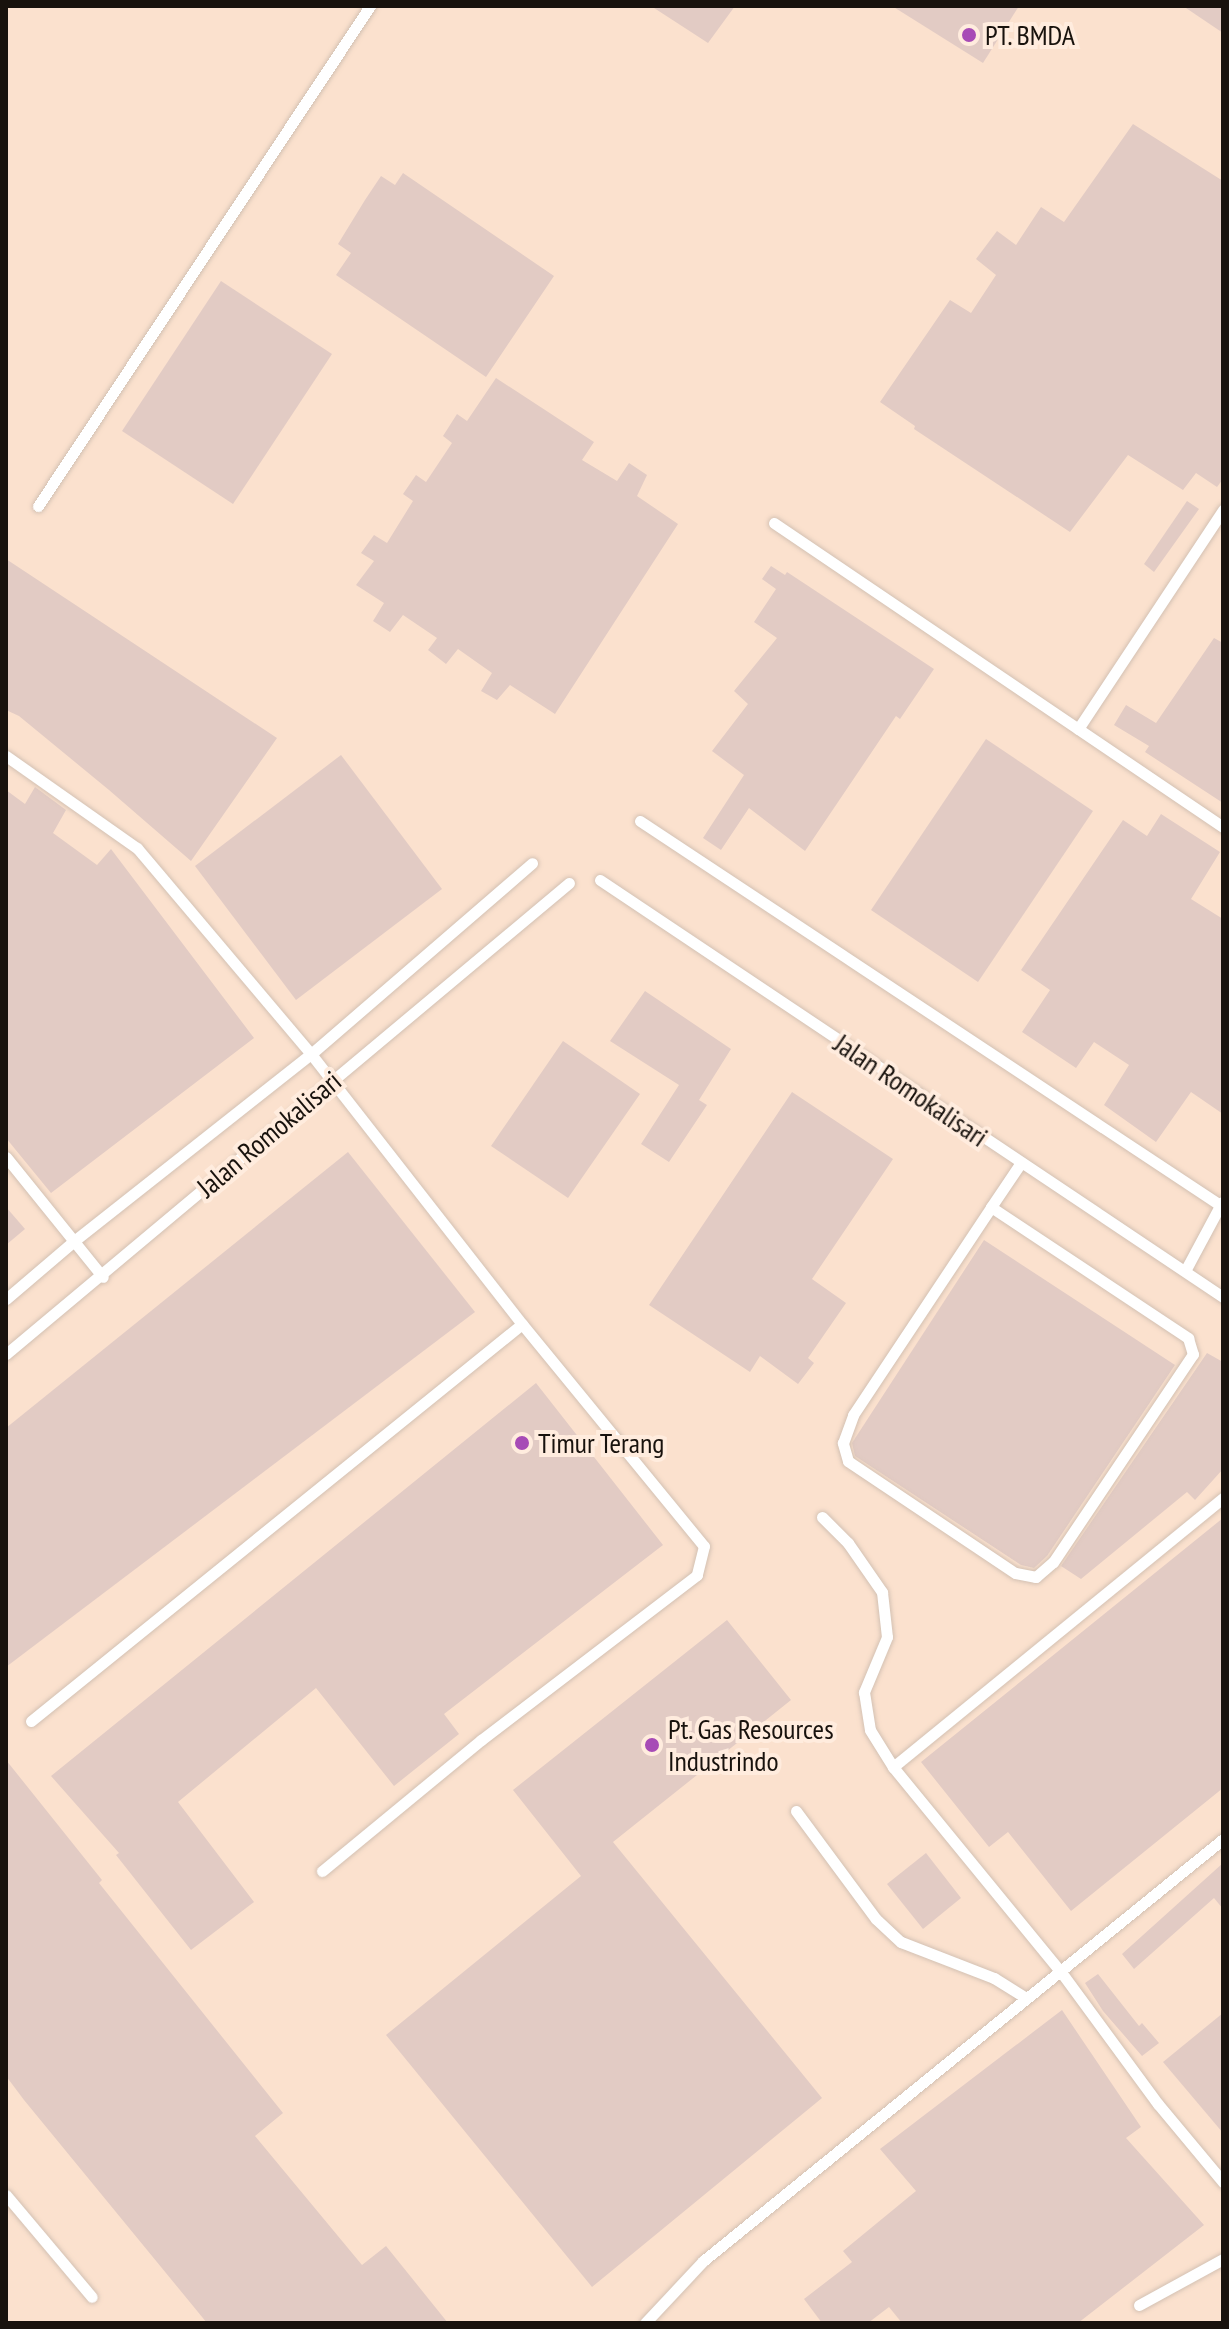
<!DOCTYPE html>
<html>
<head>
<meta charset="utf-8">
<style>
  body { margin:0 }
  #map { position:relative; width:1229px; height:2329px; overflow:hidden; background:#ffecde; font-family:"PT Sans Narrow",sans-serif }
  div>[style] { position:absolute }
  .built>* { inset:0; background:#fbe1ce }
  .building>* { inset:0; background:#e2cbc4 }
  .roads { filter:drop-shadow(0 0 2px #d3c1b3) drop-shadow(0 0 2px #d3c1b3) }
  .service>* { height:11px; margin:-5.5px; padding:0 5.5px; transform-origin:5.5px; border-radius:5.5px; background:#fff }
  .dots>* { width:22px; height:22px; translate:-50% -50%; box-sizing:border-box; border:4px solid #ffecde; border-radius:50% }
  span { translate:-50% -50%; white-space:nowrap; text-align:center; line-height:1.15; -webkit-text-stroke:8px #ffecde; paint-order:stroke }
  .poi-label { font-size:28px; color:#18120d }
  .left { translate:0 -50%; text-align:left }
  .street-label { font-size:28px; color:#18120d }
  .frame { position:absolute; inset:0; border:8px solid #18120d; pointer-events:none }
</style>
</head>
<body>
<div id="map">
  <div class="built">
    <div style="clip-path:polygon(6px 6px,1223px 6px,1223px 2323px,6px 2323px)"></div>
  </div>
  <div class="building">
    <div style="clip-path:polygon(651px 6px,735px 6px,708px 43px)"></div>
    <div style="clip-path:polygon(892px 6px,1019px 6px,983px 63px)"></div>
    <div style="clip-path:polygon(1183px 6px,1223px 6px,1223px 33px)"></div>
    <div style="clip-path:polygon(1133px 124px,1223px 181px,1223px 479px,1217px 487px,1196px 473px,1183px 490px,1128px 455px,1070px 532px,914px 429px,915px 426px,880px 402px,950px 300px,971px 313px,996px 275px,976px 259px,997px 231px,1016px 245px,1041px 207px,1064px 222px)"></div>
    <div style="clip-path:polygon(403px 173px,554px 276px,486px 377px,336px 275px,351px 253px,338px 244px,365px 200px,381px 176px,395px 185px)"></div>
    <div style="clip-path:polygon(221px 281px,332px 354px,233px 504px,122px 431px)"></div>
    <div style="clip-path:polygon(496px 378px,594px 442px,582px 460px,617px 481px,629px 463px,647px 475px,637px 496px,678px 524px,555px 714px,510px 685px,497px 700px,481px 691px,492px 673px,458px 649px,446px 664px,428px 650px,437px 638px,403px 615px,390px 632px,373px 621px,384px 603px,356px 585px,374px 561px,361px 553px,374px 535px,387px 543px,413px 501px,403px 494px,416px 475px,426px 482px,452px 443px,443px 436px,457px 414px,467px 421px)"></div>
    <div style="clip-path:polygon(1187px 501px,1199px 509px,1154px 572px,1144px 564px)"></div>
    <div style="clip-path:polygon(6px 559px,277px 738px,191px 861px,109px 790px,19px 716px,6px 710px)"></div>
    <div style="clip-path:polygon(771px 566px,785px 575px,787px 572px,934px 669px,900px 719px,896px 716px,805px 851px,749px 808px,721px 850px,703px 838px,744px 775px,712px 751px,748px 704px,734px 691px,777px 638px,754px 622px,776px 589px,762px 579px)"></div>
    <div style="clip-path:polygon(1214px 638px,1223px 643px,1223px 803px,1145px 752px,1149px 746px,1114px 725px,1126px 705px,1156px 723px)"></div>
    <div style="clip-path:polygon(986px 739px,1093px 811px,978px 982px,871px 910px)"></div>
    <div style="clip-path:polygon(341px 755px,442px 889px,296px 1000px,195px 866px)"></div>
    <div style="clip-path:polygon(35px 787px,66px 810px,53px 833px,97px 865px,111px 849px,254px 1038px,51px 1193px,6px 1138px,6px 790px,25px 804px)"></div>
    <div style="clip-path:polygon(1161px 814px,1220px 852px,1191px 899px,1223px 919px,1223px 1114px,1191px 1092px,1156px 1142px,1104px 1105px,1129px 1065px,1094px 1042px,1076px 1068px,1022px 1032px,1050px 990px,1021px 970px,1123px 820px,1147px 836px)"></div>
    <div style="clip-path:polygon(645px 991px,731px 1049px,699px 1100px,707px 1105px,669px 1162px,641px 1144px,679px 1085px,610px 1041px)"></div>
    <div style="clip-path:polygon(563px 1041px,640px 1094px,568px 1198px,491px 1146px)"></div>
    <div style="clip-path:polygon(792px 1092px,893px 1159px,812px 1279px,846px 1303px,808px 1358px,814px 1363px,798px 1384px,760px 1356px,750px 1372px,649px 1305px)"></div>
    <div style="clip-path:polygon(348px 1152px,475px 1312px,6px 1667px,6px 1428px)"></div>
    <div style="clip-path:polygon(6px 1207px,25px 1229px,6px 1245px)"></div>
    <div style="clip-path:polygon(984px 1240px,1175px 1365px,1047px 1556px,1034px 1568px,1021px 1565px,855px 1456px,852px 1443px)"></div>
    <div style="clip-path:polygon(1207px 1353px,1223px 1362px,1223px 1469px,1195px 1500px,1187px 1492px,1081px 1579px,1061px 1566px)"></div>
    <div style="clip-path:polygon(536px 1383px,663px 1545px,444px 1714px,459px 1734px,394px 1786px,316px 1688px,178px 1802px,254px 1902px,191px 1950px,116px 1855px,119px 1853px,51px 1776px)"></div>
    <div style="clip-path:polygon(1223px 1518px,1223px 1788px,1071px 1911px,1008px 1832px,989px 1847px,921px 1762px)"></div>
    <div style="clip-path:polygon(727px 1620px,791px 1700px,613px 1842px,822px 2098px,592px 2287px,386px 2035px,581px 1876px,513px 1790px)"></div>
    <div style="clip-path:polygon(6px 1760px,102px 1880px,99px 1883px,283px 2113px,255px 2136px,362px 2265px,386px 2246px,448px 2323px,207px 2323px,24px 2100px,6px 2076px)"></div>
    <div style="clip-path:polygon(926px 1853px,961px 1898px,923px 1929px,887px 1884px)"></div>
    <div style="clip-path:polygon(1223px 1863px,1223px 1909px,1214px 1898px,1134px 1969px,1122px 1954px)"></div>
    <div style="clip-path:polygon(1098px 1974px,1139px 2026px,1142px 2023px,1159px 2043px,1142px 2056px,1103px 2011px,1085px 1983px)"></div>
    <div style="clip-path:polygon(1062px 2010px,1141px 2127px,1126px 2138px,1204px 2225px,1078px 2323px,902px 2323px,889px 2307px,868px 2323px,822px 2323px,804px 2299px,852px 2262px,843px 2251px,916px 2191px,880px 2149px)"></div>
    <div style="clip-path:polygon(1223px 2013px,1223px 2133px,1163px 2062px)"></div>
  </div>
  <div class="roads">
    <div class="service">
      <div style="left:38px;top:506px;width:600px;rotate:-56.42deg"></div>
      <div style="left:774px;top:523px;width:542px;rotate:34.1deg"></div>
      <div style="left:1078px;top:729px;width:263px;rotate:-56.5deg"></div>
      <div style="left:6px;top:756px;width:160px;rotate:35.1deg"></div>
      <div style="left:137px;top:848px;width:270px;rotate:49.8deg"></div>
      <div style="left:311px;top:1054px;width:343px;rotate:52deg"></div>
      <div style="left:522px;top:1324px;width:287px;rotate:50.7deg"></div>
      <div style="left:704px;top:1546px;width:30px;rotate:104deg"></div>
      <div style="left:697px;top:1575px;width:272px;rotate:142.6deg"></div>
      <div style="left:481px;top:1740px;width:206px;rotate:140.5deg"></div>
      <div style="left:640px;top:821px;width:699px;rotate:33.51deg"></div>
      <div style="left:600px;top:880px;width:750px;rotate:33.8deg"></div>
      <div style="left:6px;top:1157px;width:154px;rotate:51.1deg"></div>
      <div style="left:991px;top:1207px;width:237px;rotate:33.6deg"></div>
      <div style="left:1188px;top:1338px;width:17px;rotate:73deg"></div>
      <div style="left:1193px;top:1354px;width:251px;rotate:123.9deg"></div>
      <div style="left:1053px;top:1562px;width:23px;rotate:139deg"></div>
      <div style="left:1036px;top:1577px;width:21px;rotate:-169deg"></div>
      <div style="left:1015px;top:1573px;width:201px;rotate:-146.2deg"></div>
      <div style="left:848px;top:1461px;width:19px;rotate:-106deg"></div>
      <div style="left:843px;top:1443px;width:30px;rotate:-70deg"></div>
      <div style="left:853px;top:1415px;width:250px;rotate:-56.4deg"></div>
      <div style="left:991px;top:1207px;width:52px;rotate:-56deg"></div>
      <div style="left:1185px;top:1271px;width:78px;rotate:-61.8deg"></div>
      <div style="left:6px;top:1299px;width:89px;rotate:-40.5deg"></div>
      <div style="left:74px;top:1241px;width:302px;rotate:-38.3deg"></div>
      <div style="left:311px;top:1054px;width:292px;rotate:-40.8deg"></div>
      <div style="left:6px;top:1354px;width:734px;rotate:-39.92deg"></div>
      <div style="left:822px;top:1517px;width:37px;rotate:45deg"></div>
      <div style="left:848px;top:1543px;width:60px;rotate:55.2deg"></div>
      <div style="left:882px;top:1592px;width:45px;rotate:83.7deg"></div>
      <div style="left:887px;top:1637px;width:60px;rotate:112.7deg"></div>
      <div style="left:864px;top:1692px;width:38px;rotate:81deg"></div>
      <div style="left:870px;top:1730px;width:44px;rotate:58.1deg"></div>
      <div style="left:893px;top:1767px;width:265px;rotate:50.7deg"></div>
      <div style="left:1061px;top:1972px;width:164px;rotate:53.7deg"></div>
      <div style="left:1158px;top:2104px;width:102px;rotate:50.2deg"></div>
      <div style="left:31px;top:1721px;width:631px;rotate:-38.96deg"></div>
      <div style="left:893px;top:1767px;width:426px;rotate:-39.2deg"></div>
      <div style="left:796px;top:1811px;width:134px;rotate:53.5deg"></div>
      <div style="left:876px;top:1919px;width:34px;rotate:43deg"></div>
      <div style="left:901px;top:1942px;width:100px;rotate:21.2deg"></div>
      <div style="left:994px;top:1978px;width:38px;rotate:32deg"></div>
      <div style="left:6px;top:2195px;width:133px;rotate:49.9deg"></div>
      <div style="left:1139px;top:2305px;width:96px;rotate:-28.7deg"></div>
      <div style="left:645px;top:2323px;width:85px;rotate:-46.9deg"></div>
      <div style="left:703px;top:2261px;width:670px;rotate:-39.06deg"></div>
    </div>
  </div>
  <div class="dots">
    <div style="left:969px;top:35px;background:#a74bb6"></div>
    <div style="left:522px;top:1443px;background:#a74bb6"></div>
    <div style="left:652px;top:1745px;background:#a74bb6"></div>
  </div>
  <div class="poi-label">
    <span class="left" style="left:985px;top:35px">PT. BMDA</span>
    <span class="left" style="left:538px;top:1443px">Timur Terang</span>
    <span class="left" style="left:668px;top:1745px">Pt. Gas Resources<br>Industrindo</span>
  </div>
  <div class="street-label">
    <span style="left:911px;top:1090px;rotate:34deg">Jalan Romokalisari</span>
    <span style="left:269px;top:1134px;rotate:-40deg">Jalan Romokalisari</span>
  </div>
  <div class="frame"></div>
</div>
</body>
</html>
